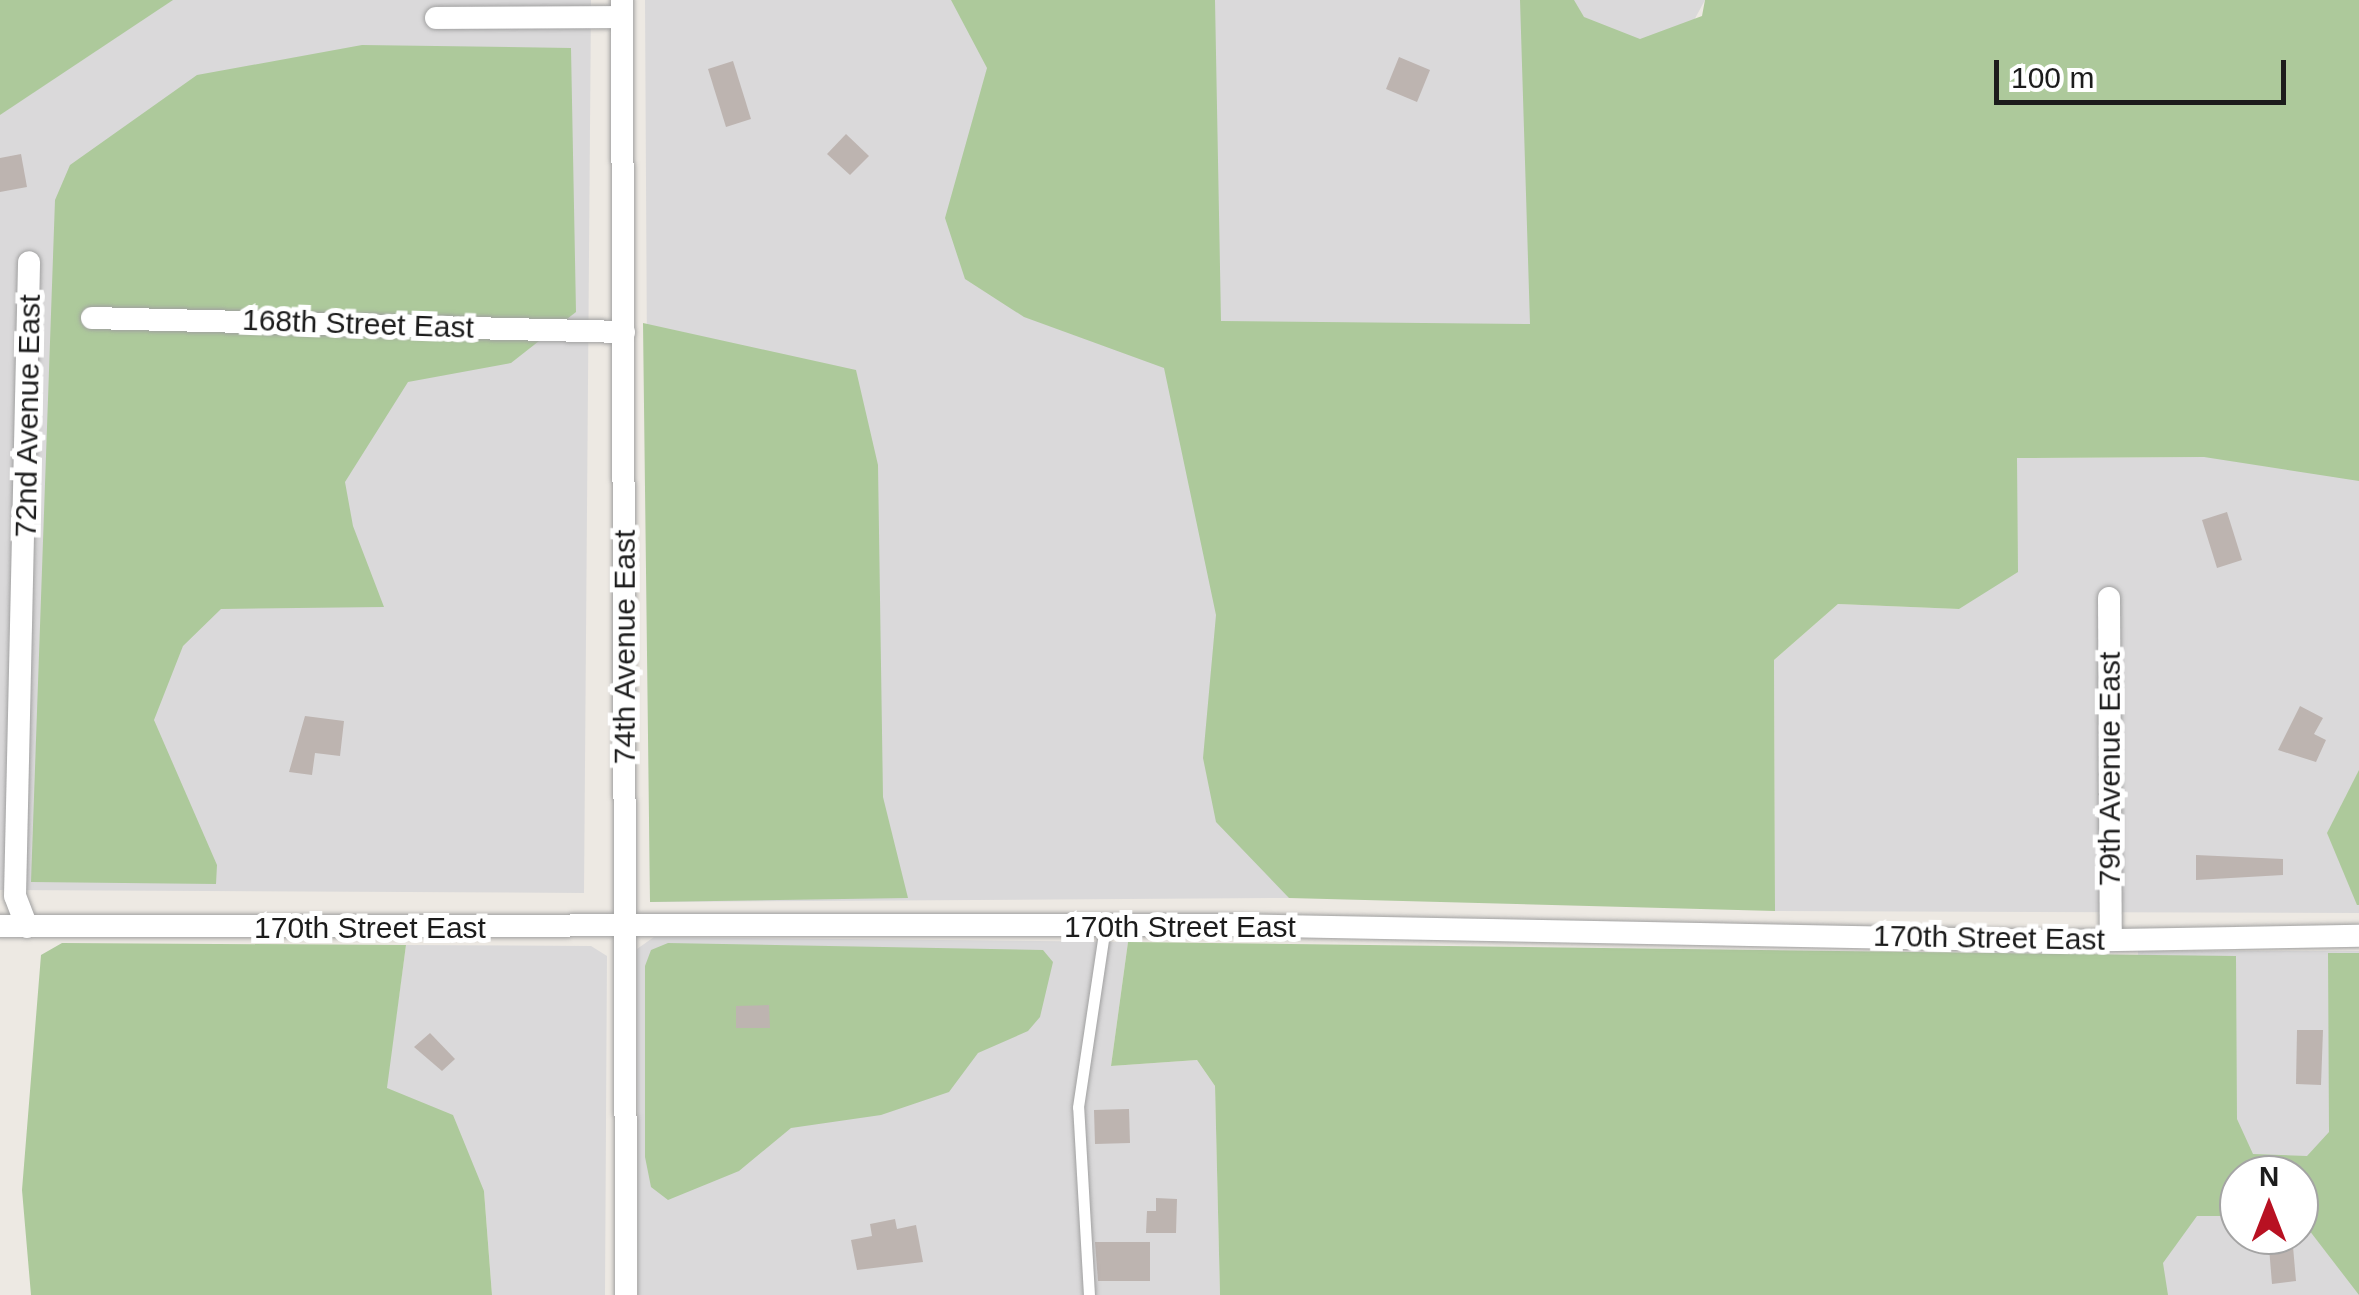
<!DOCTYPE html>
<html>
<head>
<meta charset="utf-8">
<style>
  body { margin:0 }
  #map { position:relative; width:2359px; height:1295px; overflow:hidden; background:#ede9e3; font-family:Arial,sans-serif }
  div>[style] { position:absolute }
  .residential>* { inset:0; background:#dad9da }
  .forest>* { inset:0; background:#adc99b }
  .building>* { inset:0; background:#bdb4b0 }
  .roads { filter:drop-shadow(0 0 2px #a0a0a0) drop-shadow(0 0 2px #a0a0a0) }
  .service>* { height:11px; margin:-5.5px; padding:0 5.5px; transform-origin:5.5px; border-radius:5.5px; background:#fff }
  .minor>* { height:22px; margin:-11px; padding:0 11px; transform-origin:11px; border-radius:11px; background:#fff }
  span { translate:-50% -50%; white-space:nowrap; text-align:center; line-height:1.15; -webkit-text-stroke:10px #fff; paint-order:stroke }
  .street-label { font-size:30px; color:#1c1c1c }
  .north { position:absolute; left:2219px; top:1155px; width:100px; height:100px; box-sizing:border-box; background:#fff; border:2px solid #a4a4a4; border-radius:50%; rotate:0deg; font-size:28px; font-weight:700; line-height:40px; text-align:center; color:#1c1c1c }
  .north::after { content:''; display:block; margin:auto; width:35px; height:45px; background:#b81122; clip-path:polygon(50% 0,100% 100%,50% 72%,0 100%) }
  .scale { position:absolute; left:1994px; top:60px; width:292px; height:45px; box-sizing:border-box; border:5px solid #1c1c1c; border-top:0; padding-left:12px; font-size:30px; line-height:35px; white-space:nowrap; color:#1c1c1c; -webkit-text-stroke:8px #fff; paint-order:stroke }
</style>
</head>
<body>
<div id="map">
  <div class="residential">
    <div style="clip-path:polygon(0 0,591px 0,584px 893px,0 890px)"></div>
    <div style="clip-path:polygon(645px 0,1705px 0,1530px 324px,1289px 898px,650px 902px)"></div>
    <div style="clip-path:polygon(2359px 456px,2359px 913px,1775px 911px,1774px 660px,1838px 604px,1959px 609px,2017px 458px)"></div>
    <div style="clip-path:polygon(654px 937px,1128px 942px,1111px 1066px,1197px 1060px,1215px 1086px,1220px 1295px,638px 1295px,637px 949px)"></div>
    <div style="clip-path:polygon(406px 945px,591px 946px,607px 956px,605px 1295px,492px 1295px,484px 1191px,386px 1089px)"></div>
    <div style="clip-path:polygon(evenodd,2138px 951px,2359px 951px,2359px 1295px,2139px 1295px,2138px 951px,2239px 1175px,2299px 1175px,2299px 1235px,2239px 1235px,2239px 1175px)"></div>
  </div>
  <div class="forest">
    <div style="clip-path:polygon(0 0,173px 0,0 115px)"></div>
    <div style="clip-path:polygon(951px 0,1215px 0,1221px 321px,1530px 324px,1520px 0,1574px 0,1584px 17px,1640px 39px,1702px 16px,1705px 0,2359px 0,2359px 481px,2204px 457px,2017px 458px,2018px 572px,1959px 609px,1838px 604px,1774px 660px,1775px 911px,1289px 898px,1216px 822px,1203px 758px,1216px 615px,1164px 368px,1024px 317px,965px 279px,945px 218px,987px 68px)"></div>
    <div style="clip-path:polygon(362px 45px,571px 48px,576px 312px,511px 363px,408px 382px,345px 482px,353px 526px,384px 607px,221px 609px,183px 646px,154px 720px,217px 865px,216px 884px,31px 882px,55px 200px,70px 165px,197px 75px)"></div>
    <div style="clip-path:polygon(643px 323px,856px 370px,878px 465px,883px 797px,908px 898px,650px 902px)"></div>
    <div style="clip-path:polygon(2359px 770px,2359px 905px,2357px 905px,2327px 833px)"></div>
    <div style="clip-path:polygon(1128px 942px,2236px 956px,2237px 1119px,2253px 1154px,2307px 1156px,2329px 1132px,2328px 953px,2359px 953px,2359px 1295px,2299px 1217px,2299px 1175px,2239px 1175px,2239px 1216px,2197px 1216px,2163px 1263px,2168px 1295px,1220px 1295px,1215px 1086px,1197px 1060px,1111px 1066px)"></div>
    <div style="clip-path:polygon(62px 943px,406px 945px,387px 1088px,453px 1115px,484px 1191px,492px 1295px,31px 1295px,22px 1190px,41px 955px)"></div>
    <div style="clip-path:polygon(668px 943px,1043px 950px,1053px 962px,1040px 1017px,1028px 1031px,978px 1053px,949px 1092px,881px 1115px,791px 1128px,739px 1171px,668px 1200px,651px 1187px,645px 1157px,645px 966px,651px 950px)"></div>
  </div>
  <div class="building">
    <div style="clip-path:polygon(1399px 57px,1430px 70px,1417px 102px,1386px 89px)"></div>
    <div style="clip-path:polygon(733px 61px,751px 119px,726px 127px,708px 69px)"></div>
    <div style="clip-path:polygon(846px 134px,869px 156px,850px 175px,827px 154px)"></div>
    <div style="clip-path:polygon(21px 154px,27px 187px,0 192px,0 158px)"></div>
    <div style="clip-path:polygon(2227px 512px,2242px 560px,2217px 568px,2202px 520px)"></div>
    <div style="clip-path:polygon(2300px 706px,2323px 718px,2314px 734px,2326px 740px,2316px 762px,2278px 750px)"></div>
    <div style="clip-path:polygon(305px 716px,344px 721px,340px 756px,315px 753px,312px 775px,289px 772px)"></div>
    <div style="clip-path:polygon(2196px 855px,2283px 859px,2283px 875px,2196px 880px)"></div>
    <div style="clip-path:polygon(769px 1005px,770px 1028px,736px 1028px,736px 1006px)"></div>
    <div style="clip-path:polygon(2297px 1030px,2323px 1030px,2321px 1085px,2296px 1084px)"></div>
    <div style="clip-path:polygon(430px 1033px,455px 1059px,442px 1071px,414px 1047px)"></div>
    <div style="clip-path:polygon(1129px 1109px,1130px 1143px,1095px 1144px,1094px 1110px)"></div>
    <div style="clip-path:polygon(1156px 1198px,1177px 1199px,1176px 1233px,1146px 1233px,1147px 1211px,1156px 1211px)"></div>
    <div style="clip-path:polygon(895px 1219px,897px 1229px,916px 1225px,923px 1262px,857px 1270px,851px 1240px,872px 1236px,870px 1224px)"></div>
    <div style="clip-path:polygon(2268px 1235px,2292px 1235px,2296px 1281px,2272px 1284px)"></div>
    <div style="clip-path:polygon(1095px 1242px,1150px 1242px,1150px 1281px,1098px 1281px)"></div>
  </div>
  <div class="roads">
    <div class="service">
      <div style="left:1089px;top:1295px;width:188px;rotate:-93.3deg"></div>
      <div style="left:1078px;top:1107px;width:182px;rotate:-81.5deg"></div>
    </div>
    <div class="minor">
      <div style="left:622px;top:0;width:1295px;rotate:89.82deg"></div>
      <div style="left:436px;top:18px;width:186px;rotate:-0.3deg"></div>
      <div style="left:92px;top:318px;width:532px;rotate:1.51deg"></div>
      <div style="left:2109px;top:598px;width:342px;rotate:89.7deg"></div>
      <div style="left:0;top:926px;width:1226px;rotate:-0.05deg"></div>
      <div style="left:1226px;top:925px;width:832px;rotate:1.1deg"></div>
      <div style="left:2058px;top:941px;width:301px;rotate:-1deg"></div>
      <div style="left:27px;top:927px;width:33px;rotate:-111deg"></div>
      <div style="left:15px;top:896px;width:634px;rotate:-88.73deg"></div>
    </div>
  </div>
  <div class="street-label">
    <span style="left:358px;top:324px;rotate:2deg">168th Street East</span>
    <span style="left:28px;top:416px;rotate:-89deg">72nd Avenue East</span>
    <span style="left:625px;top:647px;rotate:-90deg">74th Avenue East</span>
    <span style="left:2110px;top:769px;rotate:-90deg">79th Avenue East</span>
    <span style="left:1180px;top:927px">170th Street East</span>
    <span style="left:370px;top:928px">170th Street East</span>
    <span style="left:1989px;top:938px;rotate:1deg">170th Street East</span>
  </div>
  <div class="north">N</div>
  <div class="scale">100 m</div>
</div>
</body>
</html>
